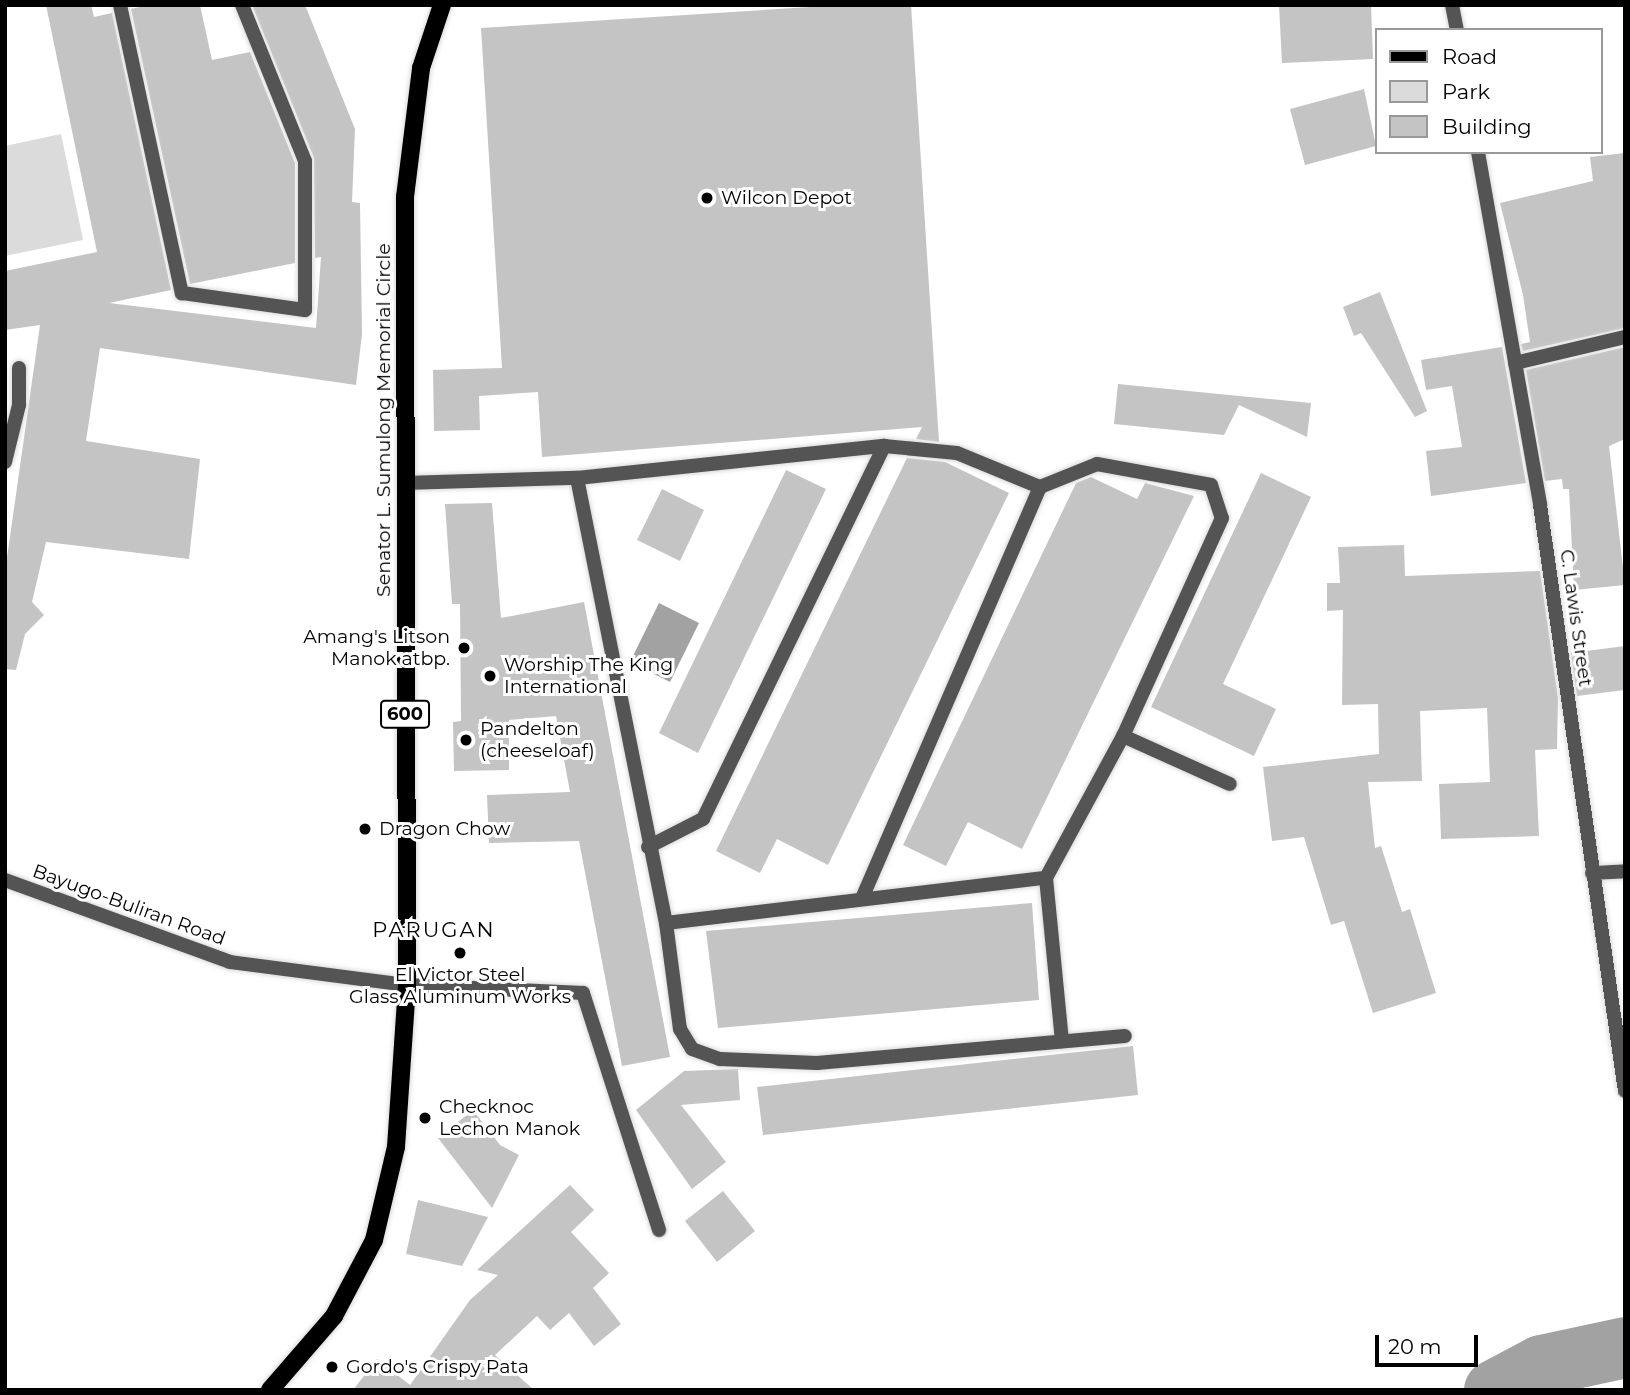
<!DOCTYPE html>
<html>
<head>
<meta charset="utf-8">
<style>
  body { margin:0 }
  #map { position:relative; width:1630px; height:1395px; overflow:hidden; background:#fff; font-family:Montserrat,sans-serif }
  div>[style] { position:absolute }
  .green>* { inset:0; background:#dbdbdb }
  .water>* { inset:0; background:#a2a2a2 }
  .river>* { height:61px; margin:-30.5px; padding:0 30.5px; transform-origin:30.5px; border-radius:30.5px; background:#a2a2a2 }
  .building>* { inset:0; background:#c4c4c4 }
  .roads { filter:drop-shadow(0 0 2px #dbdbdb) drop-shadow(0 0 2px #dbdbdb) }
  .service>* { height:14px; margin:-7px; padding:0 7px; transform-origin:7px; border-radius:7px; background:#545454 }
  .pedestrian>* { height:14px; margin:-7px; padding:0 7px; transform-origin:7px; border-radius:7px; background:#545454 }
  .minor>* { height:14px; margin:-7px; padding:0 7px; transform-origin:7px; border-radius:7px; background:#545454 }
  .tertiary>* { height:14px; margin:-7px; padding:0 7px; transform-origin:7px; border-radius:7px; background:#545454 }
  .primary>* { height:18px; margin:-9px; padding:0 9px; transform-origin:9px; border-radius:9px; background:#000 }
  .dots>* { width:19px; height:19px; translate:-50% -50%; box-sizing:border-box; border:4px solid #fff; border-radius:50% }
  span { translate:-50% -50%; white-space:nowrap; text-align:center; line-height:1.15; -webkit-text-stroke:6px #fff; paint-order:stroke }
  .shield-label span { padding:2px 5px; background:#fff; border:2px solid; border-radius:5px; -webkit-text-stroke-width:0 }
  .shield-label { font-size:18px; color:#000; font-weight:700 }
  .poi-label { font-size:19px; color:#000 }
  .left { translate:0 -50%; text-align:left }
  .right { translate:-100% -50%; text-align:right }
  .street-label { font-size:19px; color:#000 }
  .neighbourhood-label { font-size:21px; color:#000; letter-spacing:2px }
  .frame { position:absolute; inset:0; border:7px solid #000; pointer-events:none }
  .legend { position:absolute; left:1375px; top:28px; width:228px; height:126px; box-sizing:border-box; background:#fff; border:2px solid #999; margin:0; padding:9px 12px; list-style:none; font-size:21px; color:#000 }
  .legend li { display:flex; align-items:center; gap:14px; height:35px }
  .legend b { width:35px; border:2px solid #999 }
  .scale { position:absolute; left:1375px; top:1335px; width:103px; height:32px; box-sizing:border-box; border:4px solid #000; border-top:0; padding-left:9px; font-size:21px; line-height:24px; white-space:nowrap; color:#000; -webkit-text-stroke:5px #fff; paint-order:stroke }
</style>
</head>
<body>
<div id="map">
  <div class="green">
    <div style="clip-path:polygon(61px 134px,83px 240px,5px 256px,5px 146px)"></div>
  </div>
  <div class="water">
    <div style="clip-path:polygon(659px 603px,699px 623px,670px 682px,630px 662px)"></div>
  </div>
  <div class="river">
    <div style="left:1494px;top:1390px;width:53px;rotate:-28deg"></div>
    <div style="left:1541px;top:1365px;width:86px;rotate:-12.1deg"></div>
  </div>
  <div class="building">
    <div style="clip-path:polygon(46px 5px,91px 5px,94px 17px,112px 13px,171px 290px,109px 303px,316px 328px,321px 257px,315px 258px,314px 158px,252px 5px,305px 5px,355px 129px,352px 202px,360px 203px,362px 334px,356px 385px,100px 348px,86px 441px,200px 459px,189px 559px,46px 542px,32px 602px,44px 615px,25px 634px,16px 670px,5px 669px,5px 572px,40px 325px,5px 330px,5px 271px,97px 252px)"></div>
    <div style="clip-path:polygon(148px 5px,200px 5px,212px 60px,250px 52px,295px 163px,295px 263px,190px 284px,131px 9px)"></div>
    <div style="clip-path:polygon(842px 5px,911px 5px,939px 442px,916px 439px,922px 427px,542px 457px,538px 392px,479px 396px,480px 430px,434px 431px,433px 370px,502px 368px,481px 28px)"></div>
    <div style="clip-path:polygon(1279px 5px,1371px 5px,1373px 59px,1282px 63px)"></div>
    <div style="clip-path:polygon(1364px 89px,1376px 146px,1305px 165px,1290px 109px)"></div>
    <div style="clip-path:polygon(1625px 153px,1625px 328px,1523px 351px,1521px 344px,1530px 342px,1523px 295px,1500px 203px,1593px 181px,1590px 157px)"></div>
    <div style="clip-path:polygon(1380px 292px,1427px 411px,1415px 417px,1361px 333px,1354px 336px,1343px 307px)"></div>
    <div style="clip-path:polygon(1502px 347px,1526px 483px,1431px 496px,1426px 451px,1462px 447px,1452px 386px,1426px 390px,1421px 360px)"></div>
    <div style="clip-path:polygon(1625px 347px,1625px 439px,1609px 446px,1625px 585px,1574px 590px,1569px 489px,1563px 489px,1562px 479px,1545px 481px,1526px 370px)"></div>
    <div style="clip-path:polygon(1118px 384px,1311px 403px,1307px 437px,1239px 405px,1224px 435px,1114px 424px)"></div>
    <div style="clip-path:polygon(907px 458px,945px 462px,1009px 493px,828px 865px,777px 839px,760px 873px,716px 851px)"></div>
    <div style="clip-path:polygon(786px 470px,826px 489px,698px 753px,659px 733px)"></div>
    <div style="clip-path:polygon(1261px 473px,1311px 497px,1223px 684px,1276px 709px,1254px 756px,1151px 707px)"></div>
    <div style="clip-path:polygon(1091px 477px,1137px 499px,1145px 483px,1194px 496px,1022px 849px,968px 822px,946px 866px,903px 845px,1076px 483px)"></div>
    <div style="clip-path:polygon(662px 489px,704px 510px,680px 561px,637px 540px)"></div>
    <div style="clip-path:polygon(492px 503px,501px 618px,584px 602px,670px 1057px,622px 1066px,579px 841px,489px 843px,487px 795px,570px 792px,556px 716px,509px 720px,509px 770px,454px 771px,453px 722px,461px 721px,460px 604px,452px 604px,445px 504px)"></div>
    <div style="clip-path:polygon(1404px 545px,1405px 576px,1540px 571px,1558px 698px,1557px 749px,1535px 750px,1539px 836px,1441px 839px,1439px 784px,1490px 782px,1487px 708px,1420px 711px,1422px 781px,1368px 782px,1375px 848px,1381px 846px,1402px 912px,1410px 909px,1436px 993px,1373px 1013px,1344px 921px,1331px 925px,1304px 837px,1272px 841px,1263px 767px,1379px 754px,1378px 704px,1342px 705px,1343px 610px,1327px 611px,1327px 583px,1340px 583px,1338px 547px)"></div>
    <div style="clip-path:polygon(1625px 646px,1625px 690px,1577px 696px,1571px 653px)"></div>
    <div style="clip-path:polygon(1032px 903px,1039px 1000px,718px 1028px,706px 931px)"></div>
    <div style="clip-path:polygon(1133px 1046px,1138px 1095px,763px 1135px,757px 1087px)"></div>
    <div style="clip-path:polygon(738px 1069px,740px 1100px,681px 1105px,726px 1162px,692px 1189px,636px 1110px,684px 1071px)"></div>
    <div style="clip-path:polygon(473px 1110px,500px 1145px,519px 1155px,492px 1208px,438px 1138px)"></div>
    <div style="clip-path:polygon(570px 1185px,594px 1210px,571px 1232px,609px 1273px,593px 1288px,621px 1324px,594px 1346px,569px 1313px,550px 1330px,537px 1316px,495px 1355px,534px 1390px,353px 1390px,377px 1359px,410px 1385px,470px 1300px,498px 1275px,477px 1270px)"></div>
    <div style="clip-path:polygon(723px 1191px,755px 1231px,717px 1262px,685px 1221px)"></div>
    <div style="clip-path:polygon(418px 1200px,488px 1217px,462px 1266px,406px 1254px)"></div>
  </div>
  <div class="roads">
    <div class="service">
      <div style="left:1592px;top:873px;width:33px;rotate:-3deg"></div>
    </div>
    <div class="pedestrian">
      <div style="left:1515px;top:363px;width:113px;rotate:-13.3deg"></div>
    </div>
    <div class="minor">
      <div style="left:120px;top:5px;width:295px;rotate:77.9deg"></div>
      <div style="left:182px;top:293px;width:124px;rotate:7.9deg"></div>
      <div style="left:305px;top:310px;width:149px;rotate:-90deg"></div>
      <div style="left:305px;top:161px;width:168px;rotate:-112deg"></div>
      <div style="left:5px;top:462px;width:59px;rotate:-76.2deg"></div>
      <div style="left:19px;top:405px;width:37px;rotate:-90deg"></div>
      <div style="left:577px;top:478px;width:454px;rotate:78.7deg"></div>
      <div style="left:666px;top:923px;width:107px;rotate:82.5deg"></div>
      <div style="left:680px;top:1029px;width:23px;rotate:59deg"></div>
      <div style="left:692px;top:1049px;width:30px;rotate:20deg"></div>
      <div style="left:720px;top:1059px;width:97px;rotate:2.4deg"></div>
      <div style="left:817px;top:1063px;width:309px;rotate:-5deg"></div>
      <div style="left:404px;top:483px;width:173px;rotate:-1.7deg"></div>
      <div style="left:577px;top:478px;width:309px;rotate:-6deg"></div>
      <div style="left:884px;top:446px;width:73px;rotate:5.5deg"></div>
      <div style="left:957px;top:453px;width:90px;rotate:22.3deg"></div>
      <div style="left:1040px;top:487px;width:61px;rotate:-22deg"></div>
      <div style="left:1097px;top:464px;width:116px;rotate:10.4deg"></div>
      <div style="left:1211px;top:485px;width:35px;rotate:72deg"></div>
      <div style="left:1222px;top:518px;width:239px;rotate:114.4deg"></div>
      <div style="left:1123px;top:736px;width:162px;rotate:118.5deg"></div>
      <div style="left:1046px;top:878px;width:164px;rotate:84.4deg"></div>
      <div style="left:1123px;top:736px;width:117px;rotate:24.2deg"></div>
      <div style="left:648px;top:847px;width:62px;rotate:-27deg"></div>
      <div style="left:703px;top:819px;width:415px;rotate:-64.1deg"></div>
      <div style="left:863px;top:896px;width:446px;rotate:-66.6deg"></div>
      <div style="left:666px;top:923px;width:383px;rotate:-6.8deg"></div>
      <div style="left:407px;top:985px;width:176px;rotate:2.6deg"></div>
      <div style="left:583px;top:993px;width:249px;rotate:72.2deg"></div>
    </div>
    <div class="tertiary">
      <div style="left:1452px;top:5px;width:25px;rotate:79deg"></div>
      <div style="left:1478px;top:152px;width:358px;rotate:80deg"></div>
      <div style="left:1540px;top:505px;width:592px;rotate:81.75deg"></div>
      <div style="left:5px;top:880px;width:239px;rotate:20deg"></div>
      <div style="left:230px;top:962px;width:178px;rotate:7.4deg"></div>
    </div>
    <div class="primary">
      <div style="left:270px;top:1390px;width:98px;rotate:-49.1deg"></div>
      <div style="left:334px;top:1316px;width:86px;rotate:-62.2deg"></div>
      <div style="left:374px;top:1240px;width:96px;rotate:-76.7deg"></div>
      <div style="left:396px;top:1147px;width:162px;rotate:-86.1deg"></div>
      <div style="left:407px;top:985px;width:788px;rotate:-90.15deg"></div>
      <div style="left:405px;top:197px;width:130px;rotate:-82.9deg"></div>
      <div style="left:421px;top:68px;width:66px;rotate:-71.6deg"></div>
    </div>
  </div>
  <div class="dots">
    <div style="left:707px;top:198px;background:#000"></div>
    <div style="left:464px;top:648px;background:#000"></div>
    <div style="left:490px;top:676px;background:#000"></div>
    <div style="left:466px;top:740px;background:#000"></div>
    <div style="left:365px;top:829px;background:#000"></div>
    <div style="left:460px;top:953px;background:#000"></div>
    <div style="left:425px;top:1118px;background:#000"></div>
    <div style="left:332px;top:1367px;background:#000"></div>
  </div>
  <div class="shield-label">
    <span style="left:405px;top:714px">600</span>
  </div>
  <div class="poi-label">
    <span class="left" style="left:721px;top:198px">Wilcon Depot</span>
    <span class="right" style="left:450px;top:648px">Amang's Litson<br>Manok atbp.</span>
    <span class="left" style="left:504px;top:676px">Worship The King<br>International</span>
    <span class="left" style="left:480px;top:740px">Pandelton<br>(cheeseloaf)</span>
    <span class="left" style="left:379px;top:829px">Dragon Chow</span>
    <span style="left:460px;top:986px">El Victor Steel<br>Glass Aluminum Works</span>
    <span class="left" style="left:439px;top:1118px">Checknoc<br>Lechon Manok</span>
    <span class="left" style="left:346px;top:1367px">Gordo's Crispy Pata</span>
  </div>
  <div class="street-label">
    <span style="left:384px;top:420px;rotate:-90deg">Senator L. Sumulong Memorial Circle</span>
    <span style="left:1576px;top:618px;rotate:82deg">C. Lawis Street</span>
    <span style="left:129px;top:905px;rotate:20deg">Bayugo-Buliran Road</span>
  </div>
  <div class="neighbourhood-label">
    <span style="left:434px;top:930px">PARUGAN</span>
  </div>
  <div class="frame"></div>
  <ul class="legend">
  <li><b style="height:9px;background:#000"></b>Road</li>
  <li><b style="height:19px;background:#dbdbdb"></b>Park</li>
  <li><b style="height:19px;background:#c4c4c4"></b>Building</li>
  </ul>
  <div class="scale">20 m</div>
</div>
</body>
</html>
